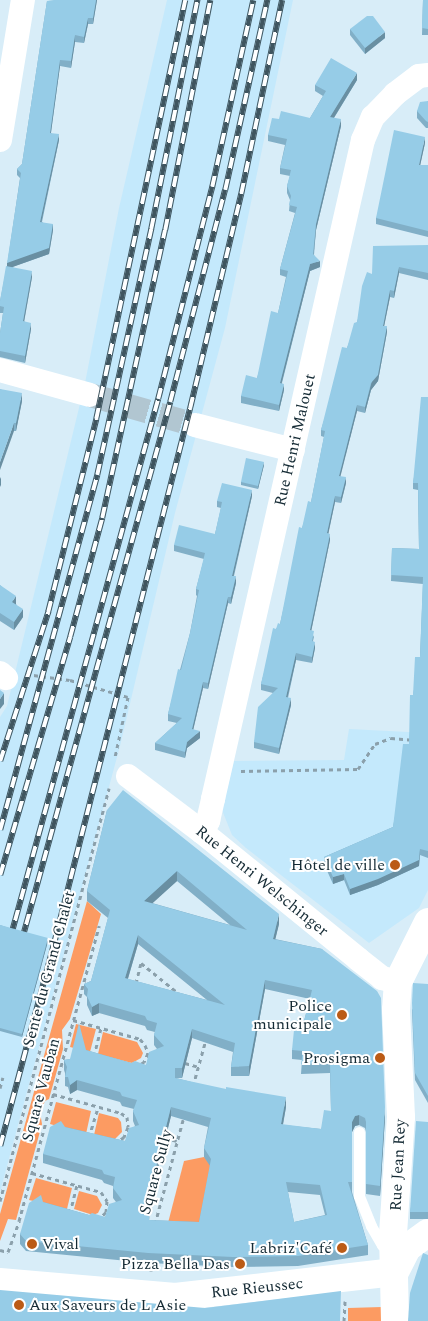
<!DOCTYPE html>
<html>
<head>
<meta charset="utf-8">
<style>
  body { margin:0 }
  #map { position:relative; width:428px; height:1321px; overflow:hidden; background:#d8edf8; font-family:Spectral,serif }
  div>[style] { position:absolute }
  .built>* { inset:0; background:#c4e9fc }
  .green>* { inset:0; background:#fc9b62 }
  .minor-tunnel>* { height:24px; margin-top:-12px; transform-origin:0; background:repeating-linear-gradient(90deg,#b1c6d1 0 24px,transparent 0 36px) }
  .path>* { height:3px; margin-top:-1.5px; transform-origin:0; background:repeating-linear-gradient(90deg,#8ba0ab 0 4px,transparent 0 8px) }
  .service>* { height:11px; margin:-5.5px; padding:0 5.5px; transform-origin:5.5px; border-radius:5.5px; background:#fff }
  .minor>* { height:24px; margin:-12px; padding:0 12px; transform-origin:12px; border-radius:12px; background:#fff }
  .tertiary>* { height:28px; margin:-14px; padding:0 14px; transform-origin:14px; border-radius:14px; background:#fff }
  .rail>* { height:5.5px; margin-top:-2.75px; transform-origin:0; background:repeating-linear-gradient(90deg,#fff 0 11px,#3f555f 0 22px); box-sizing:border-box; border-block:1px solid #3f555f }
  .wall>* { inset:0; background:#81afc7 }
  .shaded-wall>* { inset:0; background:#698fa2 }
  .building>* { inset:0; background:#96cce7 }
  .dots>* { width:14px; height:14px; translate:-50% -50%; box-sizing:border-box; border:2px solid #fff; border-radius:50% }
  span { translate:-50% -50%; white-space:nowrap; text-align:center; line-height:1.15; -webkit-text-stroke:4px #fff; paint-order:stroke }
  .street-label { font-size:16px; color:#152b35 }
  .poi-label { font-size:16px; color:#152b35 }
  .right { translate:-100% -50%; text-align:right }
  .left { translate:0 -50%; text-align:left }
</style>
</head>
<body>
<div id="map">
  <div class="built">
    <div style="clip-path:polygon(167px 0,293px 0,225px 328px,175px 513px,120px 746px,0 1192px,0 717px,7px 706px,85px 383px,119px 208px)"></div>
    <div style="clip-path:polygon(349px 729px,428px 733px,428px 890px,419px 908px,369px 943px,246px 848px,232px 835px,222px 810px,234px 761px,344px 760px)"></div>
  </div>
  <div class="green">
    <div style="clip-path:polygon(87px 901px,101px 914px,70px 1019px,62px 1030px,63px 1049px,49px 1099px,45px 1101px,40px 1112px,42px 1124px,16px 1220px,8px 1219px,0 1241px,0 1214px)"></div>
    <div style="clip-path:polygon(76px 1024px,96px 1029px,90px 1052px,70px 1047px)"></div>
    <div style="clip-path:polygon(103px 1032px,137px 1042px,143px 1053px,141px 1058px,132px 1063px,98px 1054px)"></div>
    <div style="clip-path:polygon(56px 1102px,91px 1111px,86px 1134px,50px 1124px)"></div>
    <div style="clip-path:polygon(99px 1113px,118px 1118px,121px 1122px,122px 1132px,113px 1141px,94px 1135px)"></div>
    <div style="clip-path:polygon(204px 1157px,213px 1162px,200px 1228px,168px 1223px,184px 1161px)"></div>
    <div style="clip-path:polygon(36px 1178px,72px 1188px,67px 1209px,29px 1200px)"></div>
    <div style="clip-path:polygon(79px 1191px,97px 1196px,102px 1205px,98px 1213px,93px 1215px,74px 1209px)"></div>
    <div style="clip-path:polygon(382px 1307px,383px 1321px,348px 1321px,348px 1308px)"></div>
  </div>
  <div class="minor-tunnel">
    <div style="left:90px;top:395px;width:109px;rotate:15.9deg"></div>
  </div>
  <div class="path">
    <div style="left:26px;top:674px;width:44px;rotate:7.8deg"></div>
    <div style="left:70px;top:680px;width:60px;rotate:16.3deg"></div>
    <div style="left:128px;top:697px;width:61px;rotate:102.2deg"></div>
    <div style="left:241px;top:771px;width:117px;rotate:-1deg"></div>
    <div style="left:358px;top:769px;width:30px;rotate:-56deg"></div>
    <div style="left:375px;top:744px;width:17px;rotate:-21deg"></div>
    <div style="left:391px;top:738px;width:21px;rotate:5deg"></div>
    <div style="left:136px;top:983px;width:21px;rotate:-76deg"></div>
    <div style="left:141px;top:963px;width:48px;rotate:39deg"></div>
    <div style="left:73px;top:1020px;width:70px;rotate:15.8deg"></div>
    <div style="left:140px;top:1039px;width:8px;rotate:50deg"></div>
    <div style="left:145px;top:1045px;width:9px;rotate:69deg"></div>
    <div style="left:148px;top:1053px;width:10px;rotate:114deg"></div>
    <div style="left:144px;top:1062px;width:6px;rotate:149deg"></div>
    <div style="left:94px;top:1056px;width:29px;rotate:-76deg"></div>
    <div style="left:185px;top:1063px;width:15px;rotate:16deg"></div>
    <div style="left:193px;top:1086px;width:45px;rotate:-74.4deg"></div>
    <div style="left:0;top:1088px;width:11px;rotate:-75deg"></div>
    <div style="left:53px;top:1094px;width:71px;rotate:15.6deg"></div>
    <div style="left:121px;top:1113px;width:7px;rotate:34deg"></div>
    <div style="left:127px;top:1117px;width:10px;rotate:84deg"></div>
    <div style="left:128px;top:1127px;width:11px;rotate:112deg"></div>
    <div style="left:124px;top:1137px;width:9px;rotate:144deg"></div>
    <div style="left:89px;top:1137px;width:31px;rotate:-73deg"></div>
    <div style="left:165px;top:1138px;width:12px;rotate:14deg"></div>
    <div style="left:32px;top:1173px;width:72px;rotate:15.4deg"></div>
    <div style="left:101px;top:1192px;width:11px;rotate:56deg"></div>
    <div style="left:107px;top:1201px;width:11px;rotate:95deg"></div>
    <div style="left:106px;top:1212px;width:8px;rotate:135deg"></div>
    <div style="left:0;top:1201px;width:427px;rotate:-75.2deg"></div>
    <div style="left:70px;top:1213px;width:30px;rotate:-76deg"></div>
    <div style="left:155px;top:1224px;width:108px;rotate:-74.9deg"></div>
    <div style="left:0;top:1250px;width:8px;rotate:14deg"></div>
    <div style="left:8px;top:1252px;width:33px;rotate:-70deg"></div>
    <div style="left:19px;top:1221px;width:306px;rotate:-74.8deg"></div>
    <div style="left:151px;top:1271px;width:8px;rotate:-90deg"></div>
    <div style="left:344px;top:1321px;width:20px;rotate:-87deg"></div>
  </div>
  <div class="service">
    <div style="left:359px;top:1132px;width:64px;rotate:90deg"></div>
    <div style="left:359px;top:1196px;width:32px;rotate:68deg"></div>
    <div style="left:371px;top:1226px;width:22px;rotate:60deg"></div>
    <div style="left:382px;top:1245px;width:9px;rotate:32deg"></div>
  </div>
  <div class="minor">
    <div style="left:0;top:140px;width:142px;rotate:-80.7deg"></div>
    <div style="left:0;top:370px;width:93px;rotate:15.5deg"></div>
    <div style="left:195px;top:425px;width:101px;rotate:14.3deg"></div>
    <div style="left:0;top:673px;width:8px;rotate:40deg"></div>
    <div style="left:128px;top:776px;width:93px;rotate:37.1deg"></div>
    <div style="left:202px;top:832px;width:201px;rotate:39.1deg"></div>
    <div style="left:358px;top:959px;width:31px;rotate:38deg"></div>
    <div style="left:382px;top:978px;width:16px;rotate:14deg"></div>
    <div style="left:202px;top:832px;width:13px;rotate:-61deg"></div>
    <div style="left:208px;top:821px;width:23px;rotate:-77deg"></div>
    <div style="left:213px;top:799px;width:676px;rotate:-77.18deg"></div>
    <div style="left:363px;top:140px;width:25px;rotate:-67deg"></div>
    <div style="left:373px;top:117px;width:32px;rotate:-46deg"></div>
    <div style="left:395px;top:94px;width:30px;rotate:-37deg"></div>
    <div style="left:419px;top:76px;width:9px;rotate:-6deg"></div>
  </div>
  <div class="tertiary">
    <div style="left:395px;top:1272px;width:27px;rotate:-63deg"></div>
    <div style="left:407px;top:1248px;width:26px;rotate:-36deg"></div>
    <div style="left:0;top:1282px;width:176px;rotate:4.9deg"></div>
    <div style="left:175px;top:1297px;width:221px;rotate:-6.5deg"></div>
    <div style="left:395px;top:1321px;width:87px;rotate:-91.3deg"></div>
    <div style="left:393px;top:1234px;width:117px;rotate:-86.1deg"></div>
    <div style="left:401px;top:1117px;width:107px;rotate:-92.7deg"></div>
    <div style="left:396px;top:1010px;width:28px;rotate:-86deg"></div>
    <div style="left:398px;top:982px;width:67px;rotate:-63.4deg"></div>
  </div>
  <div class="rail">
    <div style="left:0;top:761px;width:157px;rotate:-72.1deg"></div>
    <div style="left:48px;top:612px;width:199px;rotate:-76deg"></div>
    <div style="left:96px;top:419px;width:428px;rotate:-78deg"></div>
    <div style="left:0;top:830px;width:368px;rotate:-74.7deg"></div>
    <div style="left:97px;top:475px;width:252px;rotate:-77.6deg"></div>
    <div style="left:151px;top:229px;width:234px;rotate:-78.6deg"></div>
    <div style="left:0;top:875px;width:248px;rotate:-73.6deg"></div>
    <div style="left:70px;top:637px;width:123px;rotate:-74.9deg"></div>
    <div style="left:102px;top:518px;width:295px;rotate:-77.7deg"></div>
    <div style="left:165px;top:230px;width:234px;rotate:-78.9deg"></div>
    <div style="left:9px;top:942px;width:563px;rotate:-74.66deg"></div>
    <div style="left:158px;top:399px;width:219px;rotate:-75.7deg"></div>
    <div style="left:212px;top:187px;width:191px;rotate:-77.6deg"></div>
    <div style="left:20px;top:946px;width:564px;rotate:-74.58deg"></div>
    <div style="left:170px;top:402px;width:219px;rotate:-75.5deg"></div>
    <div style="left:225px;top:190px;width:195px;rotate:-77.5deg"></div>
    <div style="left:0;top:1146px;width:210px;rotate:-75.1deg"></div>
    <div style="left:54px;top:943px;width:552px;rotate:-75.74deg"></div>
    <div style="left:190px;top:408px;width:220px;rotate:-76.6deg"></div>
    <div style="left:241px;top:194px;width:198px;rotate:-78.1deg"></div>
  </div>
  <div class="wall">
    <div style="clip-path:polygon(97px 0,93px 24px,88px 24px,84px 43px,75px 42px,71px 68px,60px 66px,51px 133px,59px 140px,42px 222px,53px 230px,49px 254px,12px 267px,32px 277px,24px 321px,31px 329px,25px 363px,0 357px,0 333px,3px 313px,0 313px,0 301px,7px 266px,20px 178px,17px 175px,17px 169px,22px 164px,47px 1px)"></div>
    <div style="clip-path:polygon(423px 0,428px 0,428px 35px,422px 35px)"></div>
    <div style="clip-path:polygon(350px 29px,385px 38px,365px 54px,350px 35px)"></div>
    <div style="clip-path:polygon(357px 80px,334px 118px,341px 126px,316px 230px,314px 255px,320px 267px,310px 271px,282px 383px,284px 390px,279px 411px,241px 403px,241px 396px,257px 378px,278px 313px,286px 277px,280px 275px,280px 269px,295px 213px,289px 211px,290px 200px,287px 193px,287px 186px,290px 176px,280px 174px,280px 168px,285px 145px,268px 141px,268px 135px,279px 119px,310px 118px,323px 96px,315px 91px,315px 85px)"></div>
    <div style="clip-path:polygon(428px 101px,428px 128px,426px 128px,417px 118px,417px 111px)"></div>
    <div style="clip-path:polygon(425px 143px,420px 165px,428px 165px,428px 237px,376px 224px,376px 218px)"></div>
    <div style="clip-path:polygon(428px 245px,428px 280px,399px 273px,394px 298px,390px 297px,384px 326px,387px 332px,378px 381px,371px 390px,365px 413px,357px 411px,340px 476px,346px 483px,341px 503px,335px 502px,328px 534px,330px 540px,311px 631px,314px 637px,313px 641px,315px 648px,312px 663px,296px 660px,288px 698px,291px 705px,279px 754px,254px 748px,254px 742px,273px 693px,261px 690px,261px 684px,276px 629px,280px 624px,302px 528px,311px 502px,324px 437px,321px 436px,321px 430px,347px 348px,357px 322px,372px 274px)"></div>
    <div style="clip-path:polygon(0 389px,22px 401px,16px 431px,14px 431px)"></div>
    <div style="clip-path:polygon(428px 397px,428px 858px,420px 855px,419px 866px,378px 885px,350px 895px,344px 880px,333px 884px,324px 864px,324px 857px,393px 827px,409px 744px,413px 695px,420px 657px,423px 584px,391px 581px,392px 548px,419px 549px,418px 490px,413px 489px,413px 483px)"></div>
    <div style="clip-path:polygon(264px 465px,258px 489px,241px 485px,241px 482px)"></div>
    <div style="clip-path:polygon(252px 496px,234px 576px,236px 583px,231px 604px,228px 603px,208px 689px,203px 688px,193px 730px,200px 738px,187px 748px,185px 758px,155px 750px,155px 743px,177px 723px,168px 721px,168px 714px,190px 633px,197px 596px,196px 595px,196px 589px,204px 559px,174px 551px,174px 545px,215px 534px,221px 508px,217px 507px,217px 501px)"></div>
    <div style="clip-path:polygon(0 585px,16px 604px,23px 617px,14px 630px,0 621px)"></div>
    <div style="clip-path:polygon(evenodd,107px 810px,279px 924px,275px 939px,322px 949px,385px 1117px,380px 1196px,366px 1194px,366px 1132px,365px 1128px,359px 1125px,355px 1126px,352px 1132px,352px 1192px,368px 1245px,368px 1255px,298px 1266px,233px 1267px,148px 1263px,26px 1251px,20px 1244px,20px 1234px,43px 1202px,89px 1215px,105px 1217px,116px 1202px,113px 1198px,113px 1186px,104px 1183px,102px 1180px,43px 1163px,43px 1154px,65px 1127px,125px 1141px,135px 1126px,133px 1121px,133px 1111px,134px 1109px,122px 1106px,120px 1102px,77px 1090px,70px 1094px,68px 1087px,65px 1086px,65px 1073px,64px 1070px,64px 1060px,70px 1059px,86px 1050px,131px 1063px,146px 1065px,157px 1049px,154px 1045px,154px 1035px,155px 1032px,147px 1030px,145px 1026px,99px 1013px,92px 1016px,87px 1005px,87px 997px,84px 994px,84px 984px,91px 981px,108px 918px,87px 901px,87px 891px,107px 810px,177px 881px,230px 925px,152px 903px,177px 881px,107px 810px,138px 944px,207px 1000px,128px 979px,138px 944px,107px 810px,265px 989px,310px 999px,304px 1021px,292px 1050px,292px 1059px,302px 1060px,301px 1074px,330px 1073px,331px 1111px,321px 1129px,283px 1125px,286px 1107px,176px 1078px,182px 1078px,192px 1038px,233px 1052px,231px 1067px,231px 1076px,249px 1076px,265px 989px,107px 810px,171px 1116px,208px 1127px,204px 1148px,204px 1157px,210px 1166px,199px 1222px,149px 1220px,151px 1196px,171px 1116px,107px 810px,288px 1192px,320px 1195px,325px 1215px,294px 1222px,288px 1192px)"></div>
    <div style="clip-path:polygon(0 925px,48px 941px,22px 1037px,0 1031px)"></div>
    <div style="clip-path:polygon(428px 984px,428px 1103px,415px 1080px,412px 1010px)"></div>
    <div style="clip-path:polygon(428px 1122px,428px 1219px,410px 1219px,410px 1212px)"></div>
  </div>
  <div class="shaded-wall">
    <div style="clip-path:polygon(96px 0,97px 0,93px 24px,93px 18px)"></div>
    <div style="clip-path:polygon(88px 18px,88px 24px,84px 43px,84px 37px)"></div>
    <div style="clip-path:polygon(385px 32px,385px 38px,365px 54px,365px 48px)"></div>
    <div style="clip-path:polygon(75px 35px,75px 42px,71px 68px,71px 61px)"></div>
    <div style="clip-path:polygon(60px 60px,60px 66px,50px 139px,50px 133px)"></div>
    <div style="clip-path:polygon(357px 73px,357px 80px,330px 124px,330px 117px)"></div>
    <div style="clip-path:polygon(341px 119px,341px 126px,316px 230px,313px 261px,316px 224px)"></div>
    <div style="clip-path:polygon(59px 134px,59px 140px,40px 228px,40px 222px)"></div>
    <div style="clip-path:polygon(425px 137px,425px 143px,419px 171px,419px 165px)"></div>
    <div style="clip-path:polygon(53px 224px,53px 230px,49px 254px,7px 269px,7px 263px)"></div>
    <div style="clip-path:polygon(320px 261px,320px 267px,310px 271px,280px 389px,280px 383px,310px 264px)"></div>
    <div style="clip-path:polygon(399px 267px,399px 273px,394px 298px,394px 291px)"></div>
    <div style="clip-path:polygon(32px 271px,32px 277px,23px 328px,23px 321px)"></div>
    <div style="clip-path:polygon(390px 290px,390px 297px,383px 332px,383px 326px)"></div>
    <div style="clip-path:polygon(31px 323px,31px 329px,25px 363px,25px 356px)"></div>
    <div style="clip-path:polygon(387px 326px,387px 332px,378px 381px,371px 390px,365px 413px,365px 407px)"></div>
    <div style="clip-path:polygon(284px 384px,284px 390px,279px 411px,279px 405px)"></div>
    <div style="clip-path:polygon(22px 393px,22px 401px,16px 431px,16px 423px)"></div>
    <div style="clip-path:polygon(357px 405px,357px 411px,339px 482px,339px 476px)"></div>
    <div style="clip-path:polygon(14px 423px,14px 431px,0 470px,0 462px)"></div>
    <div style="clip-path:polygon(264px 462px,264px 465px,258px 489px,258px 486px)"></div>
    <div style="clip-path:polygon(1px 477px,1px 485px,0 487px,0 479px)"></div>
    <div style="clip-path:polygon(346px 477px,346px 483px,341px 503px,341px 497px)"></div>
    <div style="clip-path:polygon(252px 490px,252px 496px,232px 582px,232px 576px)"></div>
    <div style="clip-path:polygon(335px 496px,335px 502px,327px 540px,327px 533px)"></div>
    <div style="clip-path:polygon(330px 534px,330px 540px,310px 637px,310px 630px)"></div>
    <div style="clip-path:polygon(236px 576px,236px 583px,231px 604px,231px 597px)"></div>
    <div style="clip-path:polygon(16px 596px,16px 604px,12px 610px,12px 602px)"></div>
    <div style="clip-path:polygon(228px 597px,228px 603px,208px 689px,208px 683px)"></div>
    <div style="clip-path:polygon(23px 609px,23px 617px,14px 630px,14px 622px)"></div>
    <div style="clip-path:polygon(315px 642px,315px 648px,312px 663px,312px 657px)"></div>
    <div style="clip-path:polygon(296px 653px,296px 660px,286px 703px,286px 697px)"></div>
    <div style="clip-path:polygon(203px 682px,203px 688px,192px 735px,192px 729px)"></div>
    <div style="clip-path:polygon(4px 693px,4px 704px,0 709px,0 699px)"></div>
    <div style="clip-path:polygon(291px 698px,291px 705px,279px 754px,279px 748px)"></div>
    <div style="clip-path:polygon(200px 731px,200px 738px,187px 748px,185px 758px,185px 752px,187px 742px)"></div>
    <div style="clip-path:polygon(420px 849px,419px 866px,378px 885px,350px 895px,350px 889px)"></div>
    <div style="clip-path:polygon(177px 871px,177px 881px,144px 911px,144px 901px)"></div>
    <div style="clip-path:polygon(344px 874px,344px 880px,333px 884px,333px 877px)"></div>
    <div style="clip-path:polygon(279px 914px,279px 924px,273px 949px,273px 939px)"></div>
    <div style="clip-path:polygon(138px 935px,138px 944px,125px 988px,125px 978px)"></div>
    <div style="clip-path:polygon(48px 938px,48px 941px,22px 1037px,22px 1034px)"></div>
    <div style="clip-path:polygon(265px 980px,265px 989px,249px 1076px,249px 1066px)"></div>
    <div style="clip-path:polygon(99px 1003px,99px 1013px,92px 1016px,92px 1007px)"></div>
    <div style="clip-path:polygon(192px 1029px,192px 1038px,182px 1078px,182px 1068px)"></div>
    <div style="clip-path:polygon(77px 1080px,77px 1090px,70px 1094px,70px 1085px)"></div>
    <div style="clip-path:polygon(286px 1097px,286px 1107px,281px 1134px,281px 1124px)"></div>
    <div style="clip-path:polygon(171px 1107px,171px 1116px,151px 1196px,149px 1230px,151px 1187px)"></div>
    <div style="clip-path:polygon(385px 1107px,385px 1117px,380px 1196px,380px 1186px)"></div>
    <div style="clip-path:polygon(359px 1115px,359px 1125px,355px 1126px,352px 1132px,352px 1122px,355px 1116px)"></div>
  </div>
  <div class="building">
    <div style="clip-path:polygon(54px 0,96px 0,93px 18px,88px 18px,84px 37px,75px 35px,71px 61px,60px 60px,50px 133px,59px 134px,40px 222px,53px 224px,49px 248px,7px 263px,21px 173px,17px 169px,22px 164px,47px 1px)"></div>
    <div style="clip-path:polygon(423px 0,428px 0,428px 29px,422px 28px)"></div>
    <div style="clip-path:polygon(367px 16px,373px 16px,385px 32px,365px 48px,350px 29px)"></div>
    <div style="clip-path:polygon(331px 58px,357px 73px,330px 117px,341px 119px,316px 224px,313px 254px,320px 261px,310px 264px,280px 383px,284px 384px,279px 405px,241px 396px,246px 375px,257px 378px,271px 311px,278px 313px,288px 271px,280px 269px,297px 207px,289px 205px,291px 196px,287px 186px,291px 170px,280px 168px,287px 139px,268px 135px,272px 118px,279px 119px,281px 111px,310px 118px,326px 91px,315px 85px)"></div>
    <div style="clip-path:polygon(428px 101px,428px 122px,426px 121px,417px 111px,420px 102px)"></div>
    <div style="clip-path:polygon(394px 130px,425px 137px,419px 165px,428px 165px,428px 231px,376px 218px)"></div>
    <div style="clip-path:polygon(428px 245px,428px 273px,399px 267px,394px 291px,390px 290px,383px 326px,387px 326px,378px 375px,371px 383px,365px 407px,357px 405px,339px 476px,346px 477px,341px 497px,335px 496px,327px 533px,330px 534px,310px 630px,314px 631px,312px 641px,315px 642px,312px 657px,296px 653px,286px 697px,291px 698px,279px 748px,254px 742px,258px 707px,278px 688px,261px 684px,273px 628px,276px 629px,278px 623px,280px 624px,299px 527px,302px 528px,308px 501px,311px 502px,325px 431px,321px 430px,342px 347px,347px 348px,354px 323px,357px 322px,362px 286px,367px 272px,372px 274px,373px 246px)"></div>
    <div style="clip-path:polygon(6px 266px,32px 271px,23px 321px,31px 323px,25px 356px,0 351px,0 333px,4px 307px,0 306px,0 301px)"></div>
    <div style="clip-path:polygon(0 389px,22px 393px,16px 423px,14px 423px,0 462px)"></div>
    <div style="clip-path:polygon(421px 397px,428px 397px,428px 851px,420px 849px,419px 860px,378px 879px,350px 889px,344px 874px,333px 877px,324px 857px,393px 827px,403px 744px,409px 744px,410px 695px,413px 695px,415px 657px,420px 657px,423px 577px,391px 575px,392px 548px,419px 549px,418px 483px,413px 483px)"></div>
    <div style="clip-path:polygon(246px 458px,264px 462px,258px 486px,241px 482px)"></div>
    <div style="clip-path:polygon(222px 483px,252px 490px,232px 576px,236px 576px,231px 597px,228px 597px,208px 683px,203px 682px,192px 729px,200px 731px,187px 742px,185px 752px,155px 743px,182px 718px,168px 714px,178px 669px,181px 670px,190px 633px,199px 590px,196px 589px,205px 553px,174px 545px,179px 525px,215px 534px,222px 502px,217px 501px)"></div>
    <div style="clip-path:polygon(0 585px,16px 596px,12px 602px,23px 609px,14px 622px,0 613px)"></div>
    <div style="clip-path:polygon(0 690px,4px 693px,0 699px)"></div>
    <div style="clip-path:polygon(evenodd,123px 790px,279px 914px,273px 939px,322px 949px,377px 991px,381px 998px,385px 1107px,380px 1186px,366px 1184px,366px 1122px,365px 1118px,359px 1115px,355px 1116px,352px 1122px,352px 1182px,348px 1182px,368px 1245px,298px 1256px,233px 1257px,148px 1253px,26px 1241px,20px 1234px,29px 1203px,41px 1195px,43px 1202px,89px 1215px,92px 1213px,105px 1217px,109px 1204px,122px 1200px,113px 1188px,115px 1177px,104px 1174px,102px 1170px,43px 1154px,50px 1127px,61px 1121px,65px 1127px,125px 1141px,129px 1128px,139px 1125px,133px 1111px,137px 1100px,122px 1096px,120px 1092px,77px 1080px,70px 1085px,68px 1077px,65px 1077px,67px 1067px,64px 1060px,70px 1059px,79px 1023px,86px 1050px,131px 1063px,135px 1061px,146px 1065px,149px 1052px,164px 1046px,154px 1035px,157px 1023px,147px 1020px,145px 1016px,99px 1003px,92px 1007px,87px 996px,88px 989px,84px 984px,91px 981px,110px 910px,87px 891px,107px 810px,123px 790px,177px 871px,247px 930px,144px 901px,177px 871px,123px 790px,138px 935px,225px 1005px,125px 978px,138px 935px,123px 790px,265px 980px,312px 990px,304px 1021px,295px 1020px,292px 1050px,303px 1051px,301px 1064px,330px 1063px,331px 1111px,324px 1110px,321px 1129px,281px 1124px,286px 1097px,226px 1087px,226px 1089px,175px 1078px,175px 1068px,182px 1068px,192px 1029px,235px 1043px,231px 1067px,249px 1066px,265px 980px,123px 790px,171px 1107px,211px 1118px,204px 1148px,211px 1159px,199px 1222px,149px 1220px,151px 1187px,171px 1107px,123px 790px,286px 1182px,320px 1185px,327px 1215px,294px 1222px,286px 1182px)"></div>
    <div style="clip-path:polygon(0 925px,48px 938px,22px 1034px,0 1028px)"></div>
    <div style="clip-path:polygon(413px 983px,428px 984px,428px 1096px,415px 1073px,412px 1003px)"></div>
    <div style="clip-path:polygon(416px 1121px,428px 1122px,428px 1212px,410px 1212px)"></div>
    <div style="clip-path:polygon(423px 1253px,428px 1255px,428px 1321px,408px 1321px,410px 1293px)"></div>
    <div style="clip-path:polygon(0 1290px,205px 1308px,341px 1291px,340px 1321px,0 1321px)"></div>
  </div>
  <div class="dots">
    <div style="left:395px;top:865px;background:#bb5b16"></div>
    <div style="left:342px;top:1015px;background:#bb5b16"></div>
    <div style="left:380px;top:1058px;background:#bb5b16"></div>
    <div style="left:32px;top:1244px;background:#bb5b16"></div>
    <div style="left:342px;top:1248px;background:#bb5b16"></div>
    <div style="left:240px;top:1264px;background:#bb5b16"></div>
    <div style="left:19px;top:1305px;background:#bb5b16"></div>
  </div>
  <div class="street-label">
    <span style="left:295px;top:440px;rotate:-77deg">Rue Henri Malouet</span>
    <span style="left:262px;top:881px;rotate:39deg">Rue Henri Welschinger</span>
    <span style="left:49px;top:969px;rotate:-75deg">Sente du Grand Chalet</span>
    <span style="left:41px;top:1090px;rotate:-75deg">Square Vauban</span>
    <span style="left:398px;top:1165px;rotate:-87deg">Rue Jean Rey</span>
    <span style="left:156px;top:1172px;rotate:-75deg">Square Sully</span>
    <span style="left:257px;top:1288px;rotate:-6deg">Rue Rieussec</span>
  </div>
  <div class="poi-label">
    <span class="right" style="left:385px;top:865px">Hôtel de ville</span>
    <span class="right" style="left:332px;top:1015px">Police<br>municipale</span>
    <span class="right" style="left:370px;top:1058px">Prosigma</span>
    <span class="left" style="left:42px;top:1244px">Vival</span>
    <span class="right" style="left:332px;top:1248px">Labriz'Café</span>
    <span class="right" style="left:230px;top:1264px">Pizza Bella Das</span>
    <span class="left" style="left:29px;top:1305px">Aux Saveurs de L Asie</span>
  </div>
</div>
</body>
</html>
